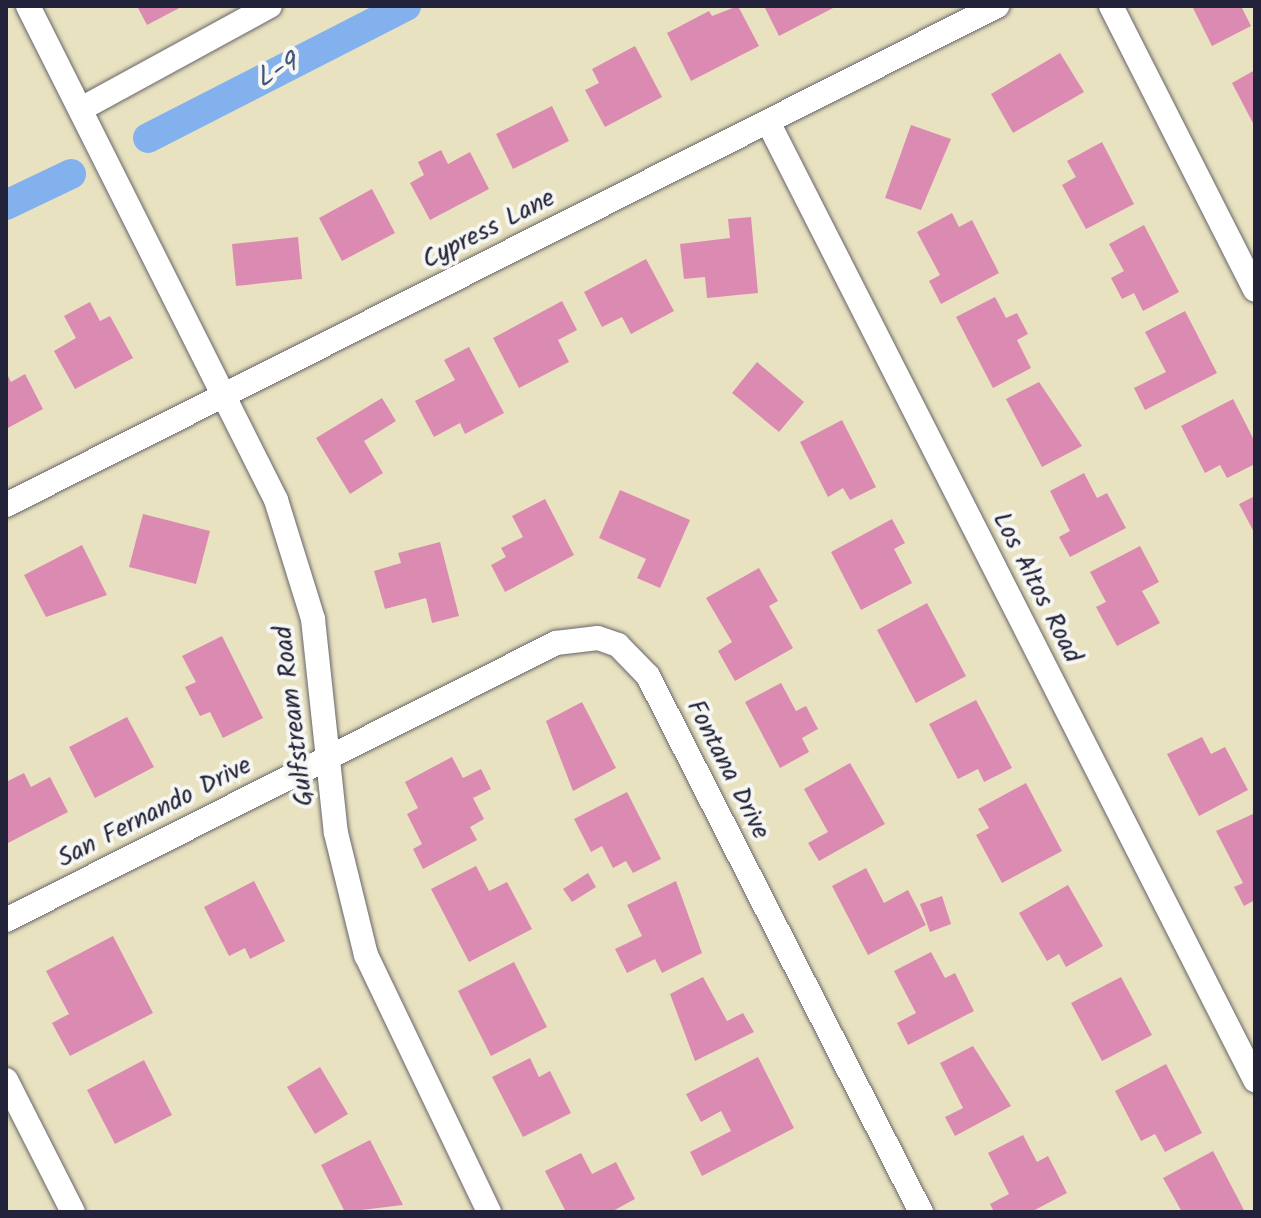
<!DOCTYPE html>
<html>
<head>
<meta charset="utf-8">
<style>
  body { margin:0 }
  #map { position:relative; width:1261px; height:1218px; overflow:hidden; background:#e9e2c0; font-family:Kalam,sans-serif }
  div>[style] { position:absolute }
  .canal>* { height:30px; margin:-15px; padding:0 15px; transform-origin:15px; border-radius:15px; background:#83b1ed }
  .building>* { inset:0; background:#db8bb1 }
  .roads { filter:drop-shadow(0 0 2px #68656a) drop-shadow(0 0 2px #68656a) }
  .minor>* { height:24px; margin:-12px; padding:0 12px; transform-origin:12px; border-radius:12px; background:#fff }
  span { translate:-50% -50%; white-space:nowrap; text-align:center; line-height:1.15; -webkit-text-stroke:8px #f6f6f2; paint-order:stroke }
  .street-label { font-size:26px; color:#22223b }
  .water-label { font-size:28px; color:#445479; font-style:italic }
  .frame { position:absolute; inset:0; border:8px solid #22223b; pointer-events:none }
</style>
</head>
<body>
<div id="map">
  <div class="canal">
    <div style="left:148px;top:138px;width:290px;rotate:-27.1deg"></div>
    <div style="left:6px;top:205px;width:72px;rotate:-25.5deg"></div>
  </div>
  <div class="building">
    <div style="clip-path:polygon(137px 6px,183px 6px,147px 25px)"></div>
    <div style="clip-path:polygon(738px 6px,759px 46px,691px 81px,667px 33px,709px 11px,712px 16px)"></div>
    <div style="clip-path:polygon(764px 6px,837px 6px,779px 36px)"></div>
    <div style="clip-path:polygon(1192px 6px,1241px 6px,1251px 26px,1212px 46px)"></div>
    <div style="clip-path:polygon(635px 46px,662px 97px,605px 127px,585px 90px,599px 83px,592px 69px)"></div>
    <div style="clip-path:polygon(1060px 53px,1084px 92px,1013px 133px,991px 94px)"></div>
    <div style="clip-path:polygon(1255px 70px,1255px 127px,1232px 83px)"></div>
    <div style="clip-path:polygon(552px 106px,569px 141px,513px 169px,496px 134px)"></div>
    <div style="clip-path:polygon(911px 125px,951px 139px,921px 210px,885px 198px)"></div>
    <div style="clip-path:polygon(1102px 142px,1134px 204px,1086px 229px,1062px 185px,1076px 177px,1067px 161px)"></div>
    <div style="clip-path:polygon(441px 150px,448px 164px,470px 152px,489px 189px,430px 220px,410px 183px,424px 175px,418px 162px)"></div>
    <div style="clip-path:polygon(372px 189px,395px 233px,342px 261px,319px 218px)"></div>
    <div style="clip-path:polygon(952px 213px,959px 227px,972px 220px,999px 273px,941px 304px,929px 281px,940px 275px,917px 232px)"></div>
    <div style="clip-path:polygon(751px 217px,758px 293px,707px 298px,705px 277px,684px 279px,680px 244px,730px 238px,728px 219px)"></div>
    <div style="clip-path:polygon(1144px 225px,1179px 292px,1143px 311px,1134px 293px,1122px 299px,1111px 278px,1124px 271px,1109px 244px)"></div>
    <div style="clip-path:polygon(298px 237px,302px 279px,236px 286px,232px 244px)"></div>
    <div style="clip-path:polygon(646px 259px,674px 311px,631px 334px,622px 317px,602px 327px,584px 292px)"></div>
    <div style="clip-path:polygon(995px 297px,1006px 318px,1017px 313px,1028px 334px,1017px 340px,1031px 368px,993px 388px,956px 317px)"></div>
    <div style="clip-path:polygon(562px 301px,577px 330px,558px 340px,569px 362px,519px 388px,493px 338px)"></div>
    <div style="clip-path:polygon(90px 302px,100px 321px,110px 316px,133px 358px,75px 389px,54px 351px,76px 338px,64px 316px)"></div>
    <div style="clip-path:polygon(1185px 311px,1217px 373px,1145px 410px,1134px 388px,1166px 372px,1145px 332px)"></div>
    <div style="clip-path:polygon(469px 347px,504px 413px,465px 434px,460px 423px,434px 437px,415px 401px,455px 380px,444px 360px)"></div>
    <div style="clip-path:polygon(757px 362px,804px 402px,779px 432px,732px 393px)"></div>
    <div style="clip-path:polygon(6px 372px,11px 382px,25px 374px,43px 409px,6px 429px)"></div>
    <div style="clip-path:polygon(1039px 382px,1082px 446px,1042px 467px,1006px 399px)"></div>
    <div style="clip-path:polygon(382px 398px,396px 421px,364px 441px,383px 473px,350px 494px,316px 438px)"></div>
    <div style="clip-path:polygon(1233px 399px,1255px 442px,1255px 464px,1227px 478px,1220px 465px,1205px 473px,1181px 426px)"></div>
    <div style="clip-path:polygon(842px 420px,876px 487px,850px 500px,843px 488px,828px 497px,800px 442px)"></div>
    <div style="clip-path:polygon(1084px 473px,1097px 498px,1107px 493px,1126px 528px,1070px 557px,1059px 537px,1070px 531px,1050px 491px)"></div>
    <div style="clip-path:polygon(620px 490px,690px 520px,660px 588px,637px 578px,646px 559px,599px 538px)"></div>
    <div style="clip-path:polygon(1255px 496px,1255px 534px,1239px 504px)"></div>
    <div style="clip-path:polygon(545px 499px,574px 555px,505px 592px,491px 565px,506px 557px,501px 548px,523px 537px,512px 516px)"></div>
    <div style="clip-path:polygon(143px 514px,210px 531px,196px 584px,129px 567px)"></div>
    <div style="clip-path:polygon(892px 519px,905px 543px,894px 549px,912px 583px,861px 610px,831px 552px)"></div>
    <div style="clip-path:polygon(440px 542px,459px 616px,432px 623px,426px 598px,385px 609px,374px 571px,401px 563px,398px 553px)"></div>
    <div style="clip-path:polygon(82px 545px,107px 595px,46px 617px,24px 575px)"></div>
    <div style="clip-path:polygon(1140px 546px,1159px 582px,1142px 591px,1160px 623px,1117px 646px,1096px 607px,1106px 602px,1090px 572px)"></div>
    <div style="clip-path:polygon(759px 568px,778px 601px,769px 606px,793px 648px,735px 681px,718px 651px,732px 642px,706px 598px)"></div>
    <div style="clip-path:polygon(927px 603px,966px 676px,916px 703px,877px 630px)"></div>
    <div style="clip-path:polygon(222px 636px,263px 718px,223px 738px,210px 712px,200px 716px,185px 687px,196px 682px,182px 656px)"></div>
    <div style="clip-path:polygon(781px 683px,796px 711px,806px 706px,818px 729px,802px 738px,809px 752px,780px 768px,745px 702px)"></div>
    <div style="clip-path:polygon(976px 700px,1012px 768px,984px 782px,978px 769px,958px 779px,929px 724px)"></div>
    <div style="clip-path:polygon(582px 702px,616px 768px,573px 791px,546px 721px)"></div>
    <div style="clip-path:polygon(127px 717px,154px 767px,95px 798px,69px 747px)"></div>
    <div style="clip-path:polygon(1202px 737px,1211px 754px,1225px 747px,1248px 790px,1199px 816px,1167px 754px)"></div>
    <div style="clip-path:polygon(452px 757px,463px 778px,481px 769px,491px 789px,473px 798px,484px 819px,470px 827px,477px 840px,423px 869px,413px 849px,422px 844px,407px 814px,418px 808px,405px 782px)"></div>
    <div style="clip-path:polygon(850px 763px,885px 824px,819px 861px,808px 843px,828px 832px,804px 789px)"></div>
    <div style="clip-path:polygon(24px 773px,31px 787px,50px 777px,68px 812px,6px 844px,6px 782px)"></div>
    <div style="clip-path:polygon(1026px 783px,1062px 851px,1002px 883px,976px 835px,989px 828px,978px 809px)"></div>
    <div style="clip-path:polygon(627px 792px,661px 859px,633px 873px,626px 861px,613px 868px,602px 846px,591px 852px,574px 819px)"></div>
    <div style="clip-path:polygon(1255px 813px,1255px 900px,1244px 906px,1234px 887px,1243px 883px,1216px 831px)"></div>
    <div style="clip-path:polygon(476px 866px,489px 891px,507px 882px,532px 929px,469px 962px,431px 889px)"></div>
    <div style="clip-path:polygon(866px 868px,884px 903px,908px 890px,926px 925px,868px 955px,832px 886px)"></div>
    <div style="clip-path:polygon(588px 873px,596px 887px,572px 902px,563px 889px)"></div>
    <div style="clip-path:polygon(254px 881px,285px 941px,250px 959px,245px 948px,229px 956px,204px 907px)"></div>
    <div style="clip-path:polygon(676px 881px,702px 953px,662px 973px,655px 959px,627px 973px,615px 949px,642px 936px,627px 905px)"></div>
    <div style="clip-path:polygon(1068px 885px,1103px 946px,1066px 967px,1059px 954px,1047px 961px,1019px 913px)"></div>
    <div style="clip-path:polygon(942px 896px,951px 924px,930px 932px,920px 904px)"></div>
    <div style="clip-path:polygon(113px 936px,153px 1013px,70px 1056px,52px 1023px,69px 1014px,46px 971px)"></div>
    <div style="clip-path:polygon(931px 952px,945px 978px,955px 973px,974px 1011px,908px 1045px,897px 1023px,916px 1013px,894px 971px)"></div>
    <div style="clip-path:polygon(514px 962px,547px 1027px,491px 1056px,458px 991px)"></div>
    <div style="clip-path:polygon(703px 977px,727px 1021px,743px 1013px,754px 1032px,695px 1061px,670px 994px)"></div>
    <div style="clip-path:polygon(1121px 977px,1152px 1035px,1102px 1061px,1071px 1003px)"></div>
    <div style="clip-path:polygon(973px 1046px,1011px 1106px,955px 1136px,945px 1117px,963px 1108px,940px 1063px)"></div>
    <div style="clip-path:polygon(758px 1057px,794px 1128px,702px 1176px,690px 1152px,731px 1131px,721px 1111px,701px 1122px,686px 1094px)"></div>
    <div style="clip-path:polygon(530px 1058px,539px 1077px,550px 1071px,571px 1113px,523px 1137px,492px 1077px)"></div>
    <div style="clip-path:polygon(144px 1060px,172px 1115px,115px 1144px,87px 1090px)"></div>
    <div style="clip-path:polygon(1166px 1064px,1202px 1133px,1165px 1152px,1155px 1134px,1141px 1141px,1115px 1091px)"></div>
    <div style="clip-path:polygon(320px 1067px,348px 1114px,315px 1134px,287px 1087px)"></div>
    <div style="clip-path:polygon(1023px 1135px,1037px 1162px,1048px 1156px,1067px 1193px,1031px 1212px,994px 1212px,990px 1204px,1009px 1194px,988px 1153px)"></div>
    <div style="clip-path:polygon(370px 1140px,403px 1205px,345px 1212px,321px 1165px)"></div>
    <div style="clip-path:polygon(1213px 1151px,1245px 1212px,1182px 1212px,1163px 1178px)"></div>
    <div style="clip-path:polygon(581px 1153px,592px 1174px,616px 1162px,635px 1199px,611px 1212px,566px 1212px,545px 1171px)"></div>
  </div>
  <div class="roads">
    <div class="minor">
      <div style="left:28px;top:6px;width:553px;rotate:63.34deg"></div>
      <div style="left:276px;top:500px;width:125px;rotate:72.7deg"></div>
      <div style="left:313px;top:619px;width:215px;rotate:83.9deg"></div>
      <div style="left:336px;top:833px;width:126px;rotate:76.2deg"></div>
      <div style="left:366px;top:955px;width:285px;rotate:64.4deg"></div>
      <div style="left:1111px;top:6px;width:318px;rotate:63.1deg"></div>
      <div style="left:81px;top:109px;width:215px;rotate:-28.6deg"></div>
      <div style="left:768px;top:122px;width:1075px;rotate:63.05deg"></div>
      <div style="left:6px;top:505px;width:1110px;rotate:-26.73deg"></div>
      <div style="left:6px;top:920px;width:616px;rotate:-26.73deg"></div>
      <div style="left:556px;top:643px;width:42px;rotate:-6.8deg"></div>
      <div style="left:598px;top:638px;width:21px;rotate:19deg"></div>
      <div style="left:618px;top:645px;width:43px;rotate:45.9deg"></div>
      <div style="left:648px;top:676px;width:602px;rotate:63.01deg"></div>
      <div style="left:6px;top:1080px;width:148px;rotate:63.1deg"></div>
    </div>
  </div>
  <div class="street-label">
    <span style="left:489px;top:230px;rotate:-27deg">Cypress Lane</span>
    <span style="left:1036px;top:588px;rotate:63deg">Los Altos Road</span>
    <span style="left:295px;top:716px;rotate:-97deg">Gulfstream Road</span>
    <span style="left:727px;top:770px;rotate:63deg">Fontana Drive</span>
    <span style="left:155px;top:813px;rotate:-27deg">San Fernando Drive</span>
  </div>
  <div class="water-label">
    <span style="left:277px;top:72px;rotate:-27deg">L-9</span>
  </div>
  <div class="frame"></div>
</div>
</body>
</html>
